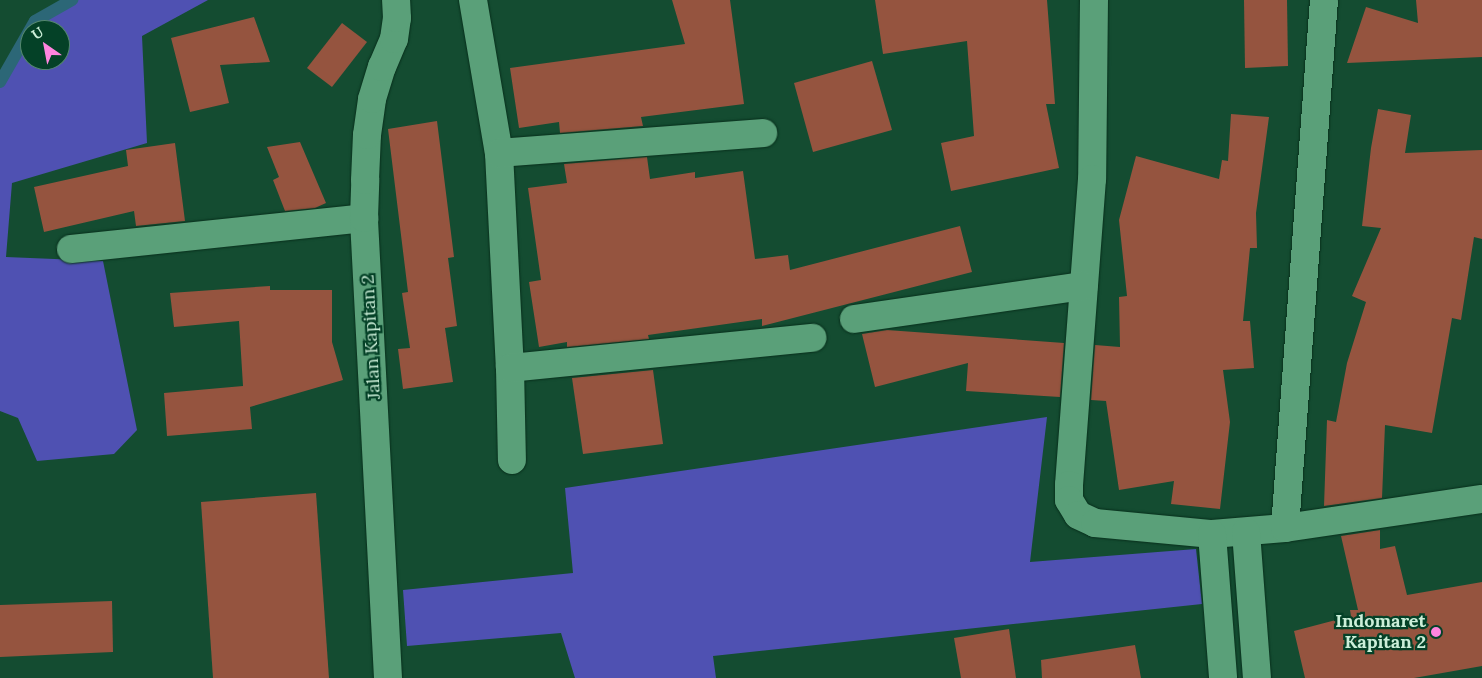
<!DOCTYPE html>
<html>
<head>
<meta charset="utf-8">
<style>
  body { margin:0 }
  #map { position:relative; width:1482px; height:678px; overflow:hidden; background:#144c31; font-family:Lora,serif }
  div>[style] { position:absolute }
  .green>* { inset:0; background:#4f51b2 }
  .stream>* { height:12px; margin:-6px; padding:0 6px; transform-origin:6px; border-radius:6px; background:#2c6777 }
  .building>* { inset:0; background:#95543f }
  .roads { filter:drop-shadow(0 0 1px #082f1c) drop-shadow(0 0 1px #082f1c) }
  .street>* { height:28px; margin:-14px; padding:0 14px; transform-origin:14px; border-radius:14px; background:#5aa079 }
  .dots>* { width:14px; height:14px; translate:-50% -50%; box-sizing:border-box; border:2px solid #044127; border-radius:50% }
  span { translate:-50% -50%; white-space:nowrap; text-align:center; line-height:1.15; -webkit-text-stroke:4.5px #044127; paint-order:stroke }
  .street-label { font-size:18px; color:#ccefd9 }
  .poi-label { font-size:18px; color:#ccefd9; font-weight:700 }
  .right { translate:-100% -50%; text-align:right }
  .north { position:absolute; left:20px; top:20px; width:50px; height:50px; box-sizing:border-box; background:#044127; border:1px solid #54876e; border-radius:50%; rotate:327deg; font-size:14px; font-weight:700; line-height:20px; text-align:center; color:#ccefd9 }
  .north::after { content:''; display:block; margin:auto; width:18px; height:22px; background:#ff85df; clip-path:polygon(50% 0,100% 100%,50% 72%,0 100%) }
</style>
</head>
<body>
<div id="map">
  <div class="green">
    <div style="clip-path:polygon(evenodd,72px 0,208px 0,142px 36px,147px 143px,12px 183px,6px 257px,103px 261px,137px 430px,114px 454px,37px 461px,18px 418px,0 411px,0 82px,35px 21px,72px 0,30px 30px,60px 30px,60px 60px,30px 60px,30px 30px)"></div>
    <div style="clip-path:polygon(1047px 417px,1030px 562px,1196px 549px,1202px 604px,713px 656px,716px 678px,575px 678px,561px 633px,407px 646px,403px 590px,573px 573px,565px 488px)"></div>
  </div>
  <div class="stream">
    <div style="left:0;top:82px;width:70px;rotate:-60.2deg"></div>
    <div style="left:35px;top:21px;width:43px;rotate:-29.6deg"></div>
  </div>
  <div class="building">
    <div style="clip-path:polygon(672px 0,730px 0,744px 104px,641px 117px,643px 126px,560px 133px,559px 122px,519px 128px,510px 68px,685px 44px)"></div>
    <div style="clip-path:polygon(875px 0,1047px 0,1055px 104px,1046px 104px,1059px 168px,951px 191px,941px 143px,974px 136px,967px 41px,883px 54px)"></div>
    <div style="clip-path:polygon(1244px 0,1287px 0,1288px 66px,1245px 68px)"></div>
    <div style="clip-path:polygon(1416px 0,1482px 0,1482px 57px,1347px 63px,1366px 7px,1418px 23px)"></div>
    <div style="clip-path:polygon(254px 17px,270px 62px,220px 65px,229px 103px,190px 112px,171px 38px)"></div>
    <div style="clip-path:polygon(342px 23px,367px 42px,332px 87px,307px 68px)"></div>
    <div style="clip-path:polygon(872px 61px,892px 130px,813px 152px,794px 83px)"></div>
    <div style="clip-path:polygon(1378px 109px,1411px 115px,1405px 153px,1482px 150px,1482px 239px,1474px 237px,1461px 320px,1452px 318px,1432px 433px,1385px 425px,1382px 498px,1324px 506px,1327px 420px,1336px 422px,1347px 363px,1366px 302px,1352px 296px,1381px 228px,1362px 226px,1371px 148px)"></div>
    <div style="clip-path:polygon(1231px 114px,1269px 117px,1256px 213px,1257px 248px,1250px 248px,1243px 321px,1250px 321px,1254px 368px,1223px 370px,1230px 422px,1220px 509px,1171px 504px,1174px 481px,1119px 490px,1106px 401px,1091px 400px,1095px 345px,1120px 347px,1119px 297px,1127px 296px,1119px 220px,1136px 156px,1219px 179px,1222px 160px,1228px 161px)"></div>
    <div style="clip-path:polygon(437px 121px,454px 257px,448px 258px,457px 326px,445px 328px,453px 382px,403px 389px,398px 349px,410px 348px,402px 293px,408px 292px,388px 129px)"></div>
    <div style="clip-path:polygon(300px 142px,326px 203px,315px 208px,285px 211px,273px 180px,279px 177px,267px 147px)"></div>
    <div style="clip-path:polygon(175px 143px,185px 221px,136px 226px,134px 211px,44px 232px,34px 187px,128px 166px,126px 150px)"></div>
    <div style="clip-path:polygon(647px 157px,650px 179px,695px 172px,695px 178px,743px 171px,755px 259px,788px 255px,790px 270px,960px 226px,972px 272px,762px 326px,762px 319px,648px 335px,649px 339px,567px 347px,567px 342px,539px 347px,529px 282px,541px 280px,528px 188px,567px 183px,564px 164px)"></div>
    <div style="clip-path:polygon(270px 286px,270px 290px,332px 290px,332px 342px,343px 380px,250px 407px,252px 429px,167px 436px,164px 393px,243px 386px,239px 321px,174px 327px,170px 293px)"></div>
    <div style="clip-path:polygon(887px 330px,1064px 343px,1060px 397px,966px 391px,968px 363px,875px 387px,862px 334px)"></div>
    <div style="clip-path:polygon(653px 370px,663px 444px,583px 454px,572px 378px)"></div>
    <div style="clip-path:polygon(316px 493px,329px 678px,213px 678px,201px 502px)"></div>
    <div style="clip-path:polygon(1380px 530px,1380px 549px,1395px 546px,1407px 595px,1482px 582px,1482px 666px,1414px 678px,1305px 678px,1294px 631px,1351px 616px,1350px 610px,1358px 610px,1341px 536px)"></div>
    <div style="clip-path:polygon(112px 601px,113px 652px,0 657px,0 605px)"></div>
    <div style="clip-path:polygon(1009px 629px,1016px 678px,961px 678px,954px 638px)"></div>
    <div style="clip-path:polygon(1135px 645px,1141px 678px,1042px 678px,1041px 660px)"></div>
  </div>
  <div class="roads">
    <div class="street">
      <div style="left:473px;top:0;width:155px;rotate:80.4deg"></div>
      <div style="left:499px;top:153px;width:215px;rotate:87.1deg"></div>
      <div style="left:510px;top:368px;width:92px;rotate:88.8deg"></div>
      <div style="left:1094px;top:0;width:179px;rotate:90.6deg"></div>
      <div style="left:1092px;top:179px;width:307px;rotate:94.3deg"></div>
      <div style="left:1069px;top:485px;width:15px;rotate:90deg"></div>
      <div style="left:1069px;top:500px;width:17px;rotate:59deg"></div>
      <div style="left:1078px;top:515px;width:19px;rotate:25deg"></div>
      <div style="left:1095px;top:523px;width:118px;rotate:5.4deg"></div>
      <div style="left:1212px;top:534px;width:73px;rotate:-4.7deg"></div>
      <div style="left:1285px;top:528px;width:199px;rotate:-8.4deg"></div>
      <div style="left:499px;top:153px;width:265px;rotate:-4.3deg"></div>
      <div style="left:71px;top:249px;width:295px;rotate:-6deg"></div>
      <div style="left:854px;top:319px;width:232px;rotate:-8.2deg"></div>
      <div style="left:510px;top:368px;width:304px;rotate:-5.7deg"></div>
      <div style="left:1285px;top:528px;width:529px;rotate:-85.78deg"></div>
      <div style="left:1246px;top:532px;width:146px;rotate:85.7deg"></div>
      <div style="left:1212px;top:534px;width:144px;rotate:85.6deg"></div>
      <div style="left:388px;top:678px;width:461px;rotate:-93deg"></div>
      <div style="left:364px;top:218px;width:38px;rotate:-88deg"></div>
      <div style="left:365px;top:180px;width:45px;rotate:-87.5deg"></div>
      <div style="left:367px;top:135px;width:36px;rotate:-82deg"></div>
      <div style="left:372px;top:99px;width:34px;rotate:-73deg"></div>
      <div style="left:382px;top:67px;width:30px;rotate:-67deg"></div>
      <div style="left:394px;top:39px;width:21px;rotate:-82deg"></div>
      <div style="left:397px;top:18px;width:18px;rotate:-93deg"></div>
    </div>
  </div>
  <div class="dots">
    <div style="left:1436px;top:632px;background:#ff85df"></div>
  </div>
  <div class="street-label">
    <span style="left:371px;top:337px;rotate:-93deg">Jalan Kapitan 2</span>
  </div>
  <div class="poi-label">
    <span class="right" style="left:1426px;top:632px">Indomaret<br>Kapitan 2</span>
  </div>
  <div class="north">U</div>
</div>
</body>
</html>
